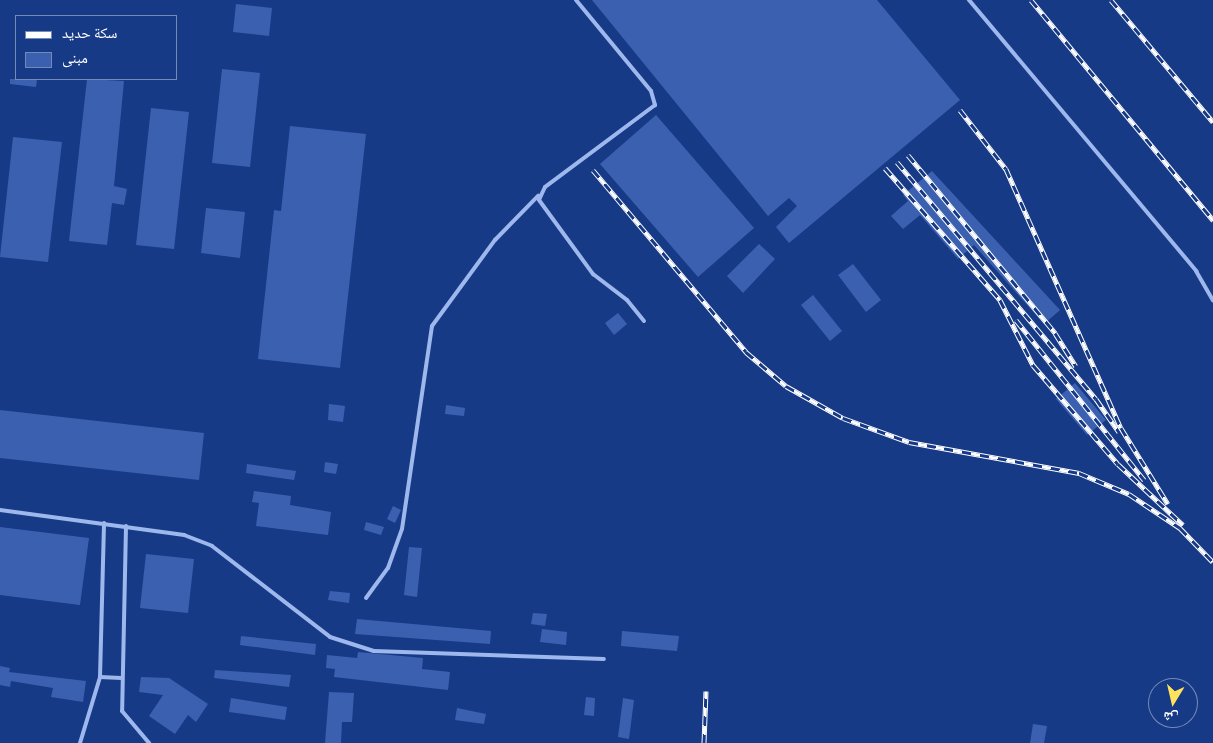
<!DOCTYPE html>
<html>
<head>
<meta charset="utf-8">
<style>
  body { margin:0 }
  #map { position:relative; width:1213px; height:743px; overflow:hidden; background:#173a87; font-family:"Source Sans 3","Noto Naskh Arabic",sans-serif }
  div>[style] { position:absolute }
  .building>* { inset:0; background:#3b60af }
  .lane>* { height:4px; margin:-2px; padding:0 2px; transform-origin:2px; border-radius:2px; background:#9eb8ee }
  .rail>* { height:5px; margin-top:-2.5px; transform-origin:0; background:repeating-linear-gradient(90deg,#173a87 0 9px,#fff 0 18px); box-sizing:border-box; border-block:1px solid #fff }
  span { translate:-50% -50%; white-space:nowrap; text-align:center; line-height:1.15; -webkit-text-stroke:4px #173a87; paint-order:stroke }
  .legend { position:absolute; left:15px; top:15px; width:162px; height:65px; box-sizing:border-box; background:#173a87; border:1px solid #7489b7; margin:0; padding:6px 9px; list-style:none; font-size:15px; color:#fff }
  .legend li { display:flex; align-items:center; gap:10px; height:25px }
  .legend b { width:25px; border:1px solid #7489b7 }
  .north { position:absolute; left:1148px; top:678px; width:50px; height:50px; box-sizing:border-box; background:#173a87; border:1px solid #7489b7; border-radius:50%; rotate:189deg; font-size:14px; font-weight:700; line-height:20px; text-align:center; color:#fff }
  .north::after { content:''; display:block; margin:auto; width:18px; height:22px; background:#ffe45b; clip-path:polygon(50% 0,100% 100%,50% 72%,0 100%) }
</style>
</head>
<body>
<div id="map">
  <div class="building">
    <div style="clip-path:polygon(592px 0,877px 0,960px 100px,789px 243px,776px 227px,797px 206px,789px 198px,768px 216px)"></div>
    <div style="clip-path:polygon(236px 4px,272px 8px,269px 36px,233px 32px)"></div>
    <div style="clip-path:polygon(222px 69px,260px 73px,250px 167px,212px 163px)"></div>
    <div style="clip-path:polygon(10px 79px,37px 79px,36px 87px,10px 84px)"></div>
    <div style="clip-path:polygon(87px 79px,124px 81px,114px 186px,127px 189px,124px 205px,112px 203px,107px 245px,69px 241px)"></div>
    <div style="clip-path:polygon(151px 108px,189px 112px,174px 249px,136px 245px)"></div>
    <div style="clip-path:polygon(656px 115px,754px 228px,698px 277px,600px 164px)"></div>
    <div style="clip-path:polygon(290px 126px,366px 134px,340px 368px,258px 359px,274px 210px,281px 211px)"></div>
    <div style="clip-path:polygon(13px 137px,62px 142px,48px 262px,0 257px)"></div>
    <div style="clip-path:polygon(932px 171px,1060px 310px,1044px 324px,974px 245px,958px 259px,920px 215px,903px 229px,891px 216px,908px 201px,903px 195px)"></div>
    <div style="clip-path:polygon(206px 208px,245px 212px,240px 258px,201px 253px)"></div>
    <div style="clip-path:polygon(759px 244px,775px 259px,743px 293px,727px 276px)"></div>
    <div style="clip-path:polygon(853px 264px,881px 300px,866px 312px,838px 275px)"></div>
    <div style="clip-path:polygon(813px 295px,842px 331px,830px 341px,801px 305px)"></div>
    <div style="clip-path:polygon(618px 313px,627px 324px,614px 335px,605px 323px)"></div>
    <div style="clip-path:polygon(1075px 383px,1106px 420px,1087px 435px,1056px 399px)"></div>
    <div style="clip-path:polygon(329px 404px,345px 406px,343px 422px,328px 420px)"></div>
    <div style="clip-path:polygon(446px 405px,465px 408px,464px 416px,445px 414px)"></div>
    <div style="clip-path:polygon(0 410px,204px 433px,199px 480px,0 458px)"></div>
    <div style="clip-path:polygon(325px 462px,338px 464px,336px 474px,324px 472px)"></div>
    <div style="clip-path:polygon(247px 464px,296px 471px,294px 480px,246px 473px)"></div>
    <div style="clip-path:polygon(254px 491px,291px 496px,290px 505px,331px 512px,328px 535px,256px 526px,259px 503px,252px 502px)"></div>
    <div style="clip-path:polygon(393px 506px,401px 510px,395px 523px,387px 519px)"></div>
    <div style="clip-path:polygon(366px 522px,384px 527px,381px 535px,364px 530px)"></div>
    <div style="clip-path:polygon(0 527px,89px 538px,80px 605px,0 595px)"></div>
    <div style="clip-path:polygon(409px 547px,422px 548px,417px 597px,404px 595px)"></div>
    <div style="clip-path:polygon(146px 554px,194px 559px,188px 613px,140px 608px)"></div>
    <div style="clip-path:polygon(330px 591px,350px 593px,349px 603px,328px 600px)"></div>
    <div style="clip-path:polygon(533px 613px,547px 614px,545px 626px,531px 624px)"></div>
    <div style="clip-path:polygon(357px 619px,491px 631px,490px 644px,355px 634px)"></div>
    <div style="clip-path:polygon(542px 629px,567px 632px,566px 645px,540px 642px)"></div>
    <div style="clip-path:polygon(622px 631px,679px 636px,677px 651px,621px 646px)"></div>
    <div style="clip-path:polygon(241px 636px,316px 644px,315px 655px,240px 645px)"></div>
    <div style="clip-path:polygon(358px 652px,423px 658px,422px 669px,450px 672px,448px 690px,334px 677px,335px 669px,326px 668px,327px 655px,357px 658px)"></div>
    <div style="clip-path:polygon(0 666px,10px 668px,9px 672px,86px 681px,83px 702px,51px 697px,53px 688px,11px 681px,10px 687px,0 685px)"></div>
    <div style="clip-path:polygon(215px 670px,291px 675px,289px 687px,214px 678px)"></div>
    <div style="clip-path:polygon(141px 677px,169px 678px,208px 704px,196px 722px,188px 715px,175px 734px,149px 716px,163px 695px,139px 692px)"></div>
    <div style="clip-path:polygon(329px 692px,354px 693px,352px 722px,342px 722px,341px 743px,325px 743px)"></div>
    <div style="clip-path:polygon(586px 697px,595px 698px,594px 716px,584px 715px)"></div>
    <div style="clip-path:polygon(231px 698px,287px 707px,285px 720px,229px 712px)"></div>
    <div style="clip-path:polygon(623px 698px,634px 700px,629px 739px,618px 737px)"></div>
    <div style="clip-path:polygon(457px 708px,486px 714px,484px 724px,455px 720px)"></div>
    <div style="clip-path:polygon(1033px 724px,1047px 726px,1044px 743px,1030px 743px)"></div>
  </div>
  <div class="lane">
    <div style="left:576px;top:0;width:118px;rotate:50.5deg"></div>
    <div style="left:651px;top:91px;width:15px;rotate:74deg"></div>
    <div style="left:655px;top:105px;width:137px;rotate:143.3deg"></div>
    <div style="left:545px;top:187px;width:14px;rotate:115deg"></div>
    <div style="left:539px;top:200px;width:92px;rotate:53.9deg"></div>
    <div style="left:593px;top:274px;width:43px;rotate:37.4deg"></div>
    <div style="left:627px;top:300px;width:27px;rotate:51deg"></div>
    <div style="left:969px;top:0;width:354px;rotate:50deg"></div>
    <div style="left:1196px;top:271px;width:34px;rotate:60deg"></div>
    <div style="left:0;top:510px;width:186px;rotate:7.7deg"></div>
    <div style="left:184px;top:535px;width:30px;rotate:21deg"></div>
    <div style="left:212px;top:546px;width:149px;rotate:37.6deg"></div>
    <div style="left:330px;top:637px;width:46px;rotate:17.7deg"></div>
    <div style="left:374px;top:651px;width:230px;rotate:2deg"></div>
    <div style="left:126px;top:526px;width:185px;rotate:91.2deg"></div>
    <div style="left:122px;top:711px;width:42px;rotate:49.8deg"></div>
    <div style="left:366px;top:598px;width:37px;rotate:-54deg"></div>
    <div style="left:388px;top:568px;width:41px;rotate:-70.3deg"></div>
    <div style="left:402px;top:529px;width:205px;rotate:-81.6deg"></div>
    <div style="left:432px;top:326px;width:107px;rotate:-53.8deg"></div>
    <div style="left:495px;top:240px;width:62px;rotate:-45.7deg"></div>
    <div style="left:100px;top:677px;width:21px;rotate:3deg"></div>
    <div style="left:80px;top:743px;width:69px;rotate:-73.1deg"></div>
    <div style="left:100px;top:677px;width:154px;rotate:-88.5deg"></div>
  </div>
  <div class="rail">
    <div style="left:1031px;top:0;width:286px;rotate:50.4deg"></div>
    <div style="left:1111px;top:0;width:159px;rotate:50.1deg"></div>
    <div style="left:960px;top:110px;width:75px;rotate:52.1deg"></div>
    <div style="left:1006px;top:169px;width:283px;rotate:66.1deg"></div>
    <div style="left:1121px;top:428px;width:89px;rotate:58.3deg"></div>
    <div style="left:908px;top:155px;width:231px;rotate:50.4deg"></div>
    <div style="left:1055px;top:333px;width:39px;rotate:58deg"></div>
    <div style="left:897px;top:162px;width:309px;rotate:50deg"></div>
    <div style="left:1096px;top:399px;width:40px;rotate:55.1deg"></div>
    <div style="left:885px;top:168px;width:175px;rotate:48.9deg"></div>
    <div style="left:1000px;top:300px;width:73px;rotate:63.1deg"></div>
    <div style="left:1033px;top:365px;width:130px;rotate:49.4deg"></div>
    <div style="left:1118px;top:464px;width:89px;rotate:43.2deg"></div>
    <div style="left:593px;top:170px;width:238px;rotate:49.9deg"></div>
    <div style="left:746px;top:352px;width:52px;rotate:40.4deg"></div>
    <div style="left:786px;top:386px;width:65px;rotate:29.3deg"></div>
    <div style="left:843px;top:418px;width:70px;rotate:20deg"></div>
    <div style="left:909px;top:442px;width:173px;rotate:10.3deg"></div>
    <div style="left:1079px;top:473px;width:54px;rotate:22.8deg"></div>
    <div style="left:1129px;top:494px;width:61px;rotate:33.7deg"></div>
    <div style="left:1180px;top:528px;width:47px;rotate:45.9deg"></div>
    <div style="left:1016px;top:320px;width:205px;rotate:51.3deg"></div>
    <div style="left:704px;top:743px;width:52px;rotate:-87.8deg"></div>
  </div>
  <ul class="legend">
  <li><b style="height:6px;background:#fff"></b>سكة حديد</li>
  <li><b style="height:14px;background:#3b60af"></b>مبنى</li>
  </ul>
  <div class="north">ش</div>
</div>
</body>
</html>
